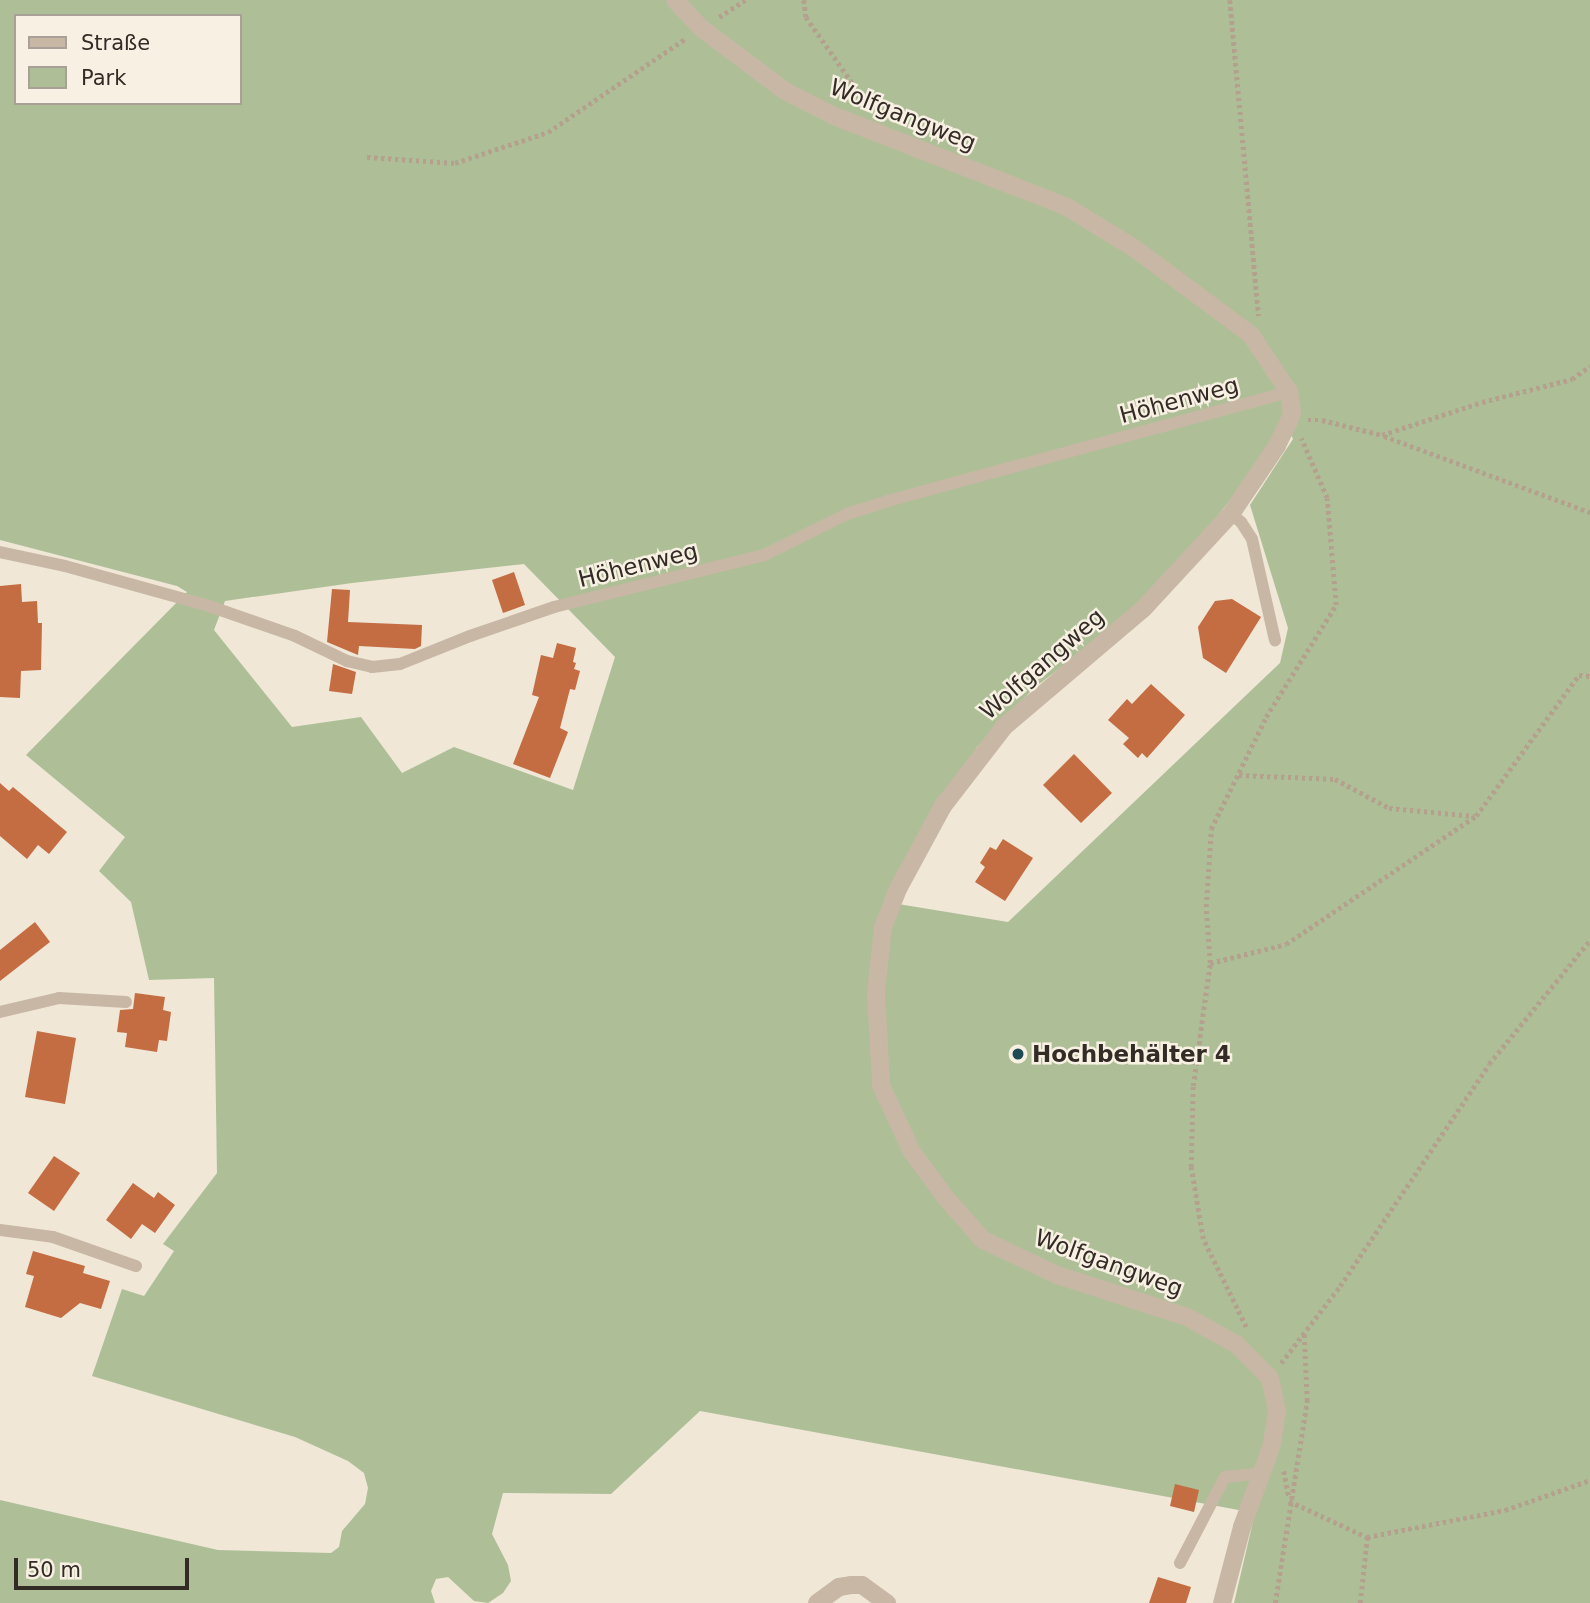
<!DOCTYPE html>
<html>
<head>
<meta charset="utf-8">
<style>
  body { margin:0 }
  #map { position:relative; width:1590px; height:1603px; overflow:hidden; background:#f0e7d7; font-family:"DejaVu Sans",sans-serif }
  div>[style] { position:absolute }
  .green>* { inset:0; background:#aebf98 }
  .building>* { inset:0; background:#c46c42 }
  .path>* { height:4.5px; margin-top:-2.25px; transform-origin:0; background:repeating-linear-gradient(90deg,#b3a18e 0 3.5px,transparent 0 7px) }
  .service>* { height:12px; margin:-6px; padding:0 6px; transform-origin:6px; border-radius:6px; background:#c8b7a4 }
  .minor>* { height:18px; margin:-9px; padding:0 9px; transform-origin:9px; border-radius:9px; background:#c8b7a4 }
  .dots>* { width:19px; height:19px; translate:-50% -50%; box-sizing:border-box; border:4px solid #f8f0e3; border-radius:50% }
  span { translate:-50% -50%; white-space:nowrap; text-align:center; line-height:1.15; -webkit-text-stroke:5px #f8f0e3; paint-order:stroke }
  .street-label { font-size:23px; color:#332b25 }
  .poi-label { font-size:23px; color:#332b25; font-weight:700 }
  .left { translate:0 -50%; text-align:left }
  .legend { position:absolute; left:14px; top:14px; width:228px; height:91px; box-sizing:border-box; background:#f8f0e3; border:2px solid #a9a197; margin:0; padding:9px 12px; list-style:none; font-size:21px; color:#332b25 }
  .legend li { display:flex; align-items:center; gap:14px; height:35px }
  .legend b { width:35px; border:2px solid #a9a197 }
  .scale { position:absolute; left:14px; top:1558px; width:175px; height:32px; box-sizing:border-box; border:4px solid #332b25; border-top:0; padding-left:9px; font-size:21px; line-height:24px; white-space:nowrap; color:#332b25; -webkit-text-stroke:5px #f8f0e3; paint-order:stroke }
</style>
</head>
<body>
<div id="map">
  <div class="green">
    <div style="clip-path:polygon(evenodd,0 0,1590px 0,1590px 1603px,1234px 1603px,1255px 1513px,700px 1411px,611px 1494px,503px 1493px,492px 1534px,508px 1565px,511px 1581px,503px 1593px,488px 1603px,474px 1601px,448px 1577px,436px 1579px,431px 1591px,435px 1603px,0 1603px,0 1500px,218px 1550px,331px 1553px,339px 1547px,342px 1531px,365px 1504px,368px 1488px,364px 1473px,348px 1461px,295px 1437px,92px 1376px,122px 1289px,144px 1296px,174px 1251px,163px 1244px,217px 1173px,214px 978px,149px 980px,131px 902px,99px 871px,125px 837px,26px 755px,187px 592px,177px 586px,0 540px,0 0,16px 16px,240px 16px,240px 103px,16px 103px,16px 16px,0 0,1284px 420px,1293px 439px,1250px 505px,1288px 628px,1280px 663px,1008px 922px,886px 902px,977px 747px,1034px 688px,1112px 628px,1187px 556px,1253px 470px,1284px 420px,0 0,524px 564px,615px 657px,573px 790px,454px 747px,402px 773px,361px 717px,292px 727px,214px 630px,225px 601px,352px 583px,524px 564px)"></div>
  </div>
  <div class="building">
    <div style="clip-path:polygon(514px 572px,525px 605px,503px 613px,492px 580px)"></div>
    <div style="clip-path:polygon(21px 584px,22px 602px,37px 601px,38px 623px,42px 623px,41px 670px,21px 671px,20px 698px,0 697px,0 586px)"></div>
    <div style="clip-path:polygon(332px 589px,350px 590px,348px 622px,422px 625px,421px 646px,415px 649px,359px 646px,358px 655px,327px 642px)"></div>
    <div style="clip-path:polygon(1232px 599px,1261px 617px,1226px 673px,1203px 658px,1198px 627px,1215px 601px)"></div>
    <div style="clip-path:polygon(557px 643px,576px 648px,573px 662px,576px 663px,574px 669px,580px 671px,575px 690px,570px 689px,560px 728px,568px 732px,550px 778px,513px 764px,539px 697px,532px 695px,541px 655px,553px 658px)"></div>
    <div style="clip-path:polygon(333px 664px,356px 672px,352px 694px,329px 691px)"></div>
    <div style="clip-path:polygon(1151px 684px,1185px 715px,1147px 758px,1142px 753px,1138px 758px,1123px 744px,1129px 738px,1108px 720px,1127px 699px,1132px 704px)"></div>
    <div style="clip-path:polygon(1074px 754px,1112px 793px,1081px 823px,1043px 785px)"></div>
    <div style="clip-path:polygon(0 783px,9px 791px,13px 787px,67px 832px,49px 854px,38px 845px,27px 859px,0 836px)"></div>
    <div style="clip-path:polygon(1003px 839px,1033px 858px,1005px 901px,975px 882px,985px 867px,980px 863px,990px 847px,996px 850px)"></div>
    <div style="clip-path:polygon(35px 922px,50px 942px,0 981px,0 950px)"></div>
    <div style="clip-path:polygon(135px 993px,165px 997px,163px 1010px,171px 1012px,167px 1041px,159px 1040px,157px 1052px,125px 1047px,127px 1033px,117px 1032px,120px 1010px,133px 1009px)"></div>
    <div style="clip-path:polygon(37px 1031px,76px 1038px,65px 1104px,25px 1097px)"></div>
    <div style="clip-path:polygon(54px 1156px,80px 1173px,54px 1211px,28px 1193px)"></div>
    <div style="clip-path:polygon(133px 1183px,154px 1198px,158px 1192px,175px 1205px,155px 1233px,142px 1224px,131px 1239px,106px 1220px)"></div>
    <div style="clip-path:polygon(33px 1251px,85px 1266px,83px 1273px,110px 1281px,101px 1309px,80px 1303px,61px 1318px,25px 1307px,34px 1276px,26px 1274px)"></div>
    <div style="clip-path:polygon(1175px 1484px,1199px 1490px,1194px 1512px,1170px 1506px)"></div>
    <div style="clip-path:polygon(1158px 1577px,1191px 1587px,1186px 1603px,1149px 1603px)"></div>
  </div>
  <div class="path">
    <div style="left:804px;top:0;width:17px;rotate:83deg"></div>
    <div style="left:806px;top:17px;width:111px;rotate:54.9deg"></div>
    <div style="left:1230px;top:0;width:317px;rotate:84.8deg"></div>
    <div style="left:719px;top:17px;width:31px;rotate:-33deg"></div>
    <div style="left:367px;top:157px;width:88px;rotate:3.9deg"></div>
    <div style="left:455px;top:163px;width:98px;rotate:-18.4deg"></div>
    <div style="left:548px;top:132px;width:166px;rotate:-34.2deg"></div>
    <div style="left:1308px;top:420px;width:14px"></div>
    <div style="left:1322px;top:420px;width:62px;rotate:14deg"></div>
    <div style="left:1382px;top:435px;width:105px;rotate:-18.3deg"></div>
    <div style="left:1482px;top:402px;width:93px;rotate:-14.3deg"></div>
    <div style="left:1572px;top:379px;width:22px;rotate:-36deg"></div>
    <div style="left:1384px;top:436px;width:220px;rotate:20.3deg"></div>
    <div style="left:1239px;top:775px;width:96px;rotate:2.4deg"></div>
    <div style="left:1335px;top:779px;width:61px;rotate:28.2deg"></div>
    <div style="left:1389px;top:808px;width:86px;rotate:5.3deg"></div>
    <div style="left:1210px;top:963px;width:78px;rotate:-14deg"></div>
    <div style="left:1286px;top:944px;width:229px;rotate:-34deg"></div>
    <div style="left:1476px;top:816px;width:175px;rotate:-53.9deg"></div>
    <div style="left:1579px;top:675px;width:11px;rotate:5deg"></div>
    <div style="left:1246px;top:1327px;width:98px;rotate:-116deg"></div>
    <div style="left:1203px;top:1239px;width:73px;rotate:-99.5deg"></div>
    <div style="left:1191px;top:1167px;width:81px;rotate:-88.6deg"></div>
    <div style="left:1193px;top:1086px;width:124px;rotate:-82.1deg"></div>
    <div style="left:1210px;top:963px;width:56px;rotate:-94.1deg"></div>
    <div style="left:1206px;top:907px;width:78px;rotate:-86.3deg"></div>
    <div style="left:1211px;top:829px;width:125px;rotate:-63.8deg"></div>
    <div style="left:1266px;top:717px;width:132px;rotate:-58deg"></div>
    <div style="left:1336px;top:605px;width:107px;rotate:-94.8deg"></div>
    <div style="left:1327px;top:498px;width:65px;rotate:-113.4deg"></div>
    <div style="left:1281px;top:1363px;width:97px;rotate:-52.5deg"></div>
    <div style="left:1340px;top:1286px;width:267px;rotate:-56.1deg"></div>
    <div style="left:1489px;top:1064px;width:160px;rotate:-50.8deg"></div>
    <div style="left:1284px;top:1471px;width:26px;rotate:79deg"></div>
    <div style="left:1289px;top:1501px;width:86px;rotate:24.8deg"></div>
    <div style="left:1275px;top:1603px;width:205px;rotate:-81deg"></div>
    <div style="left:1307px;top:1401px;width:67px;rotate:-92.6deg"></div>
    <div style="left:1360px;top:1603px;width:66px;rotate:-83.9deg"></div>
    <div style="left:1367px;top:1537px;width:141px;rotate:-11.1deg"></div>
    <div style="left:1505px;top:1510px;width:90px;rotate:-19.4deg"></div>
  </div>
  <div class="service">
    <div style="left:1231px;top:514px;width:13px;rotate:39deg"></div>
    <div style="left:1241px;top:522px;width:20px;rotate:57deg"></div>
    <div style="left:1252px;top:539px;width:104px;rotate:77.2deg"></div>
    <div style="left:0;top:552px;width:66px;rotate:12.2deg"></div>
    <div style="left:65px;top:566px;width:149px;rotate:15.5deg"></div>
    <div style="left:209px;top:606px;width:91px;rotate:19.2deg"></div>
    <div style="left:295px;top:636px;width:58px;rotate:25.7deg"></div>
    <div style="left:347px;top:661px;width:26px;rotate:13deg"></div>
    <div style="left:372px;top:667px;width:28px;rotate:-6deg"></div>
    <div style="left:400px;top:664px;width:75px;rotate:-21.8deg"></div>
    <div style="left:470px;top:636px;width:89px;rotate:-19deg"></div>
    <div style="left:554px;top:607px;width:216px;rotate:-13.9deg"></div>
    <div style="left:764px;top:555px;width:93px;rotate:-26.3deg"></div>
    <div style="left:847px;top:514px;width:50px;rotate:-17.4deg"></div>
    <div style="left:895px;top:499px;width:408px;rotate:-15.2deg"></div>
    <div style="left:0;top:1012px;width:61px;rotate:-13.3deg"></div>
    <div style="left:59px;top:998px;width:67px;rotate:3.4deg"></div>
    <div style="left:0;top:1230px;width:53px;rotate:7.5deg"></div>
    <div style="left:53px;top:1237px;width:88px;rotate:19.3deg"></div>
    <div style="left:1180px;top:1563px;width:97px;rotate:-62.4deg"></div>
    <div style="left:1225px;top:1477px;width:37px;rotate:-6deg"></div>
  </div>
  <div class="minor">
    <div style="left:675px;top:0;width:38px;rotate:47deg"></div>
    <div style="left:701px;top:28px;width:105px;rotate:36.9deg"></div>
    <div style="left:785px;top:91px;width:55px;rotate:27deg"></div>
    <div style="left:834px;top:116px;width:250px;rotate:21.3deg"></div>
    <div style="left:1067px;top:207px;width:79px;rotate:31.5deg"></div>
    <div style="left:1134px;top:248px;width:146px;rotate:36.6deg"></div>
    <div style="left:1251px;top:335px;width:69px;rotate:56.3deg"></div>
    <div style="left:1289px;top:392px;width:21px;rotate:82deg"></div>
    <div style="left:1292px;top:413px;width:9px;rotate:111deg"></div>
    <div style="left:1289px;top:421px;width:28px;rotate:116deg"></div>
    <div style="left:1277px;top:446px;width:82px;rotate:124.1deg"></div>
    <div style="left:1231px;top:514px;width:129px;rotate:132.8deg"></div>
    <div style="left:1143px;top:609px;width:182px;rotate:139.7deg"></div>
    <div style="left:1004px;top:727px;width:100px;rotate:127.7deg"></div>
    <div style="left:943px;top:806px;width:94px;rotate:118.5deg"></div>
    <div style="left:898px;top:889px;width:41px;rotate:111.5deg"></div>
    <div style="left:883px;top:927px;width:65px;rotate:96.1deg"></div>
    <div style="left:876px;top:992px;width:93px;rotate:86.9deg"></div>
    <div style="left:881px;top:1085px;width:74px;rotate:65.2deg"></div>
    <div style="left:912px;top:1152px;width:57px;rotate:53.5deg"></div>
    <div style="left:946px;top:1198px;width:56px;rotate:48.6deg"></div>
    <div style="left:983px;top:1240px;width:82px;rotate:25.3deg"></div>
    <div style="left:1057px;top:1275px;width:137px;rotate:17.9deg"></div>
    <div style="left:1187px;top:1317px;width:56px;rotate:28.9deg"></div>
    <div style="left:1236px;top:1344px;width:48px;rotate:45deg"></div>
    <div style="left:1270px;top:1378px;width:34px;rotate:78deg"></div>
    <div style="left:1277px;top:1411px;width:36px;rotate:99deg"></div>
    <div style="left:1271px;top:1447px;width:85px;rotate:109.9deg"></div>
    <div style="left:1242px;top:1527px;width:79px;rotate:104.7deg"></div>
    <div style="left:817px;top:1603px;width:27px;rotate:-36deg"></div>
    <div style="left:839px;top:1587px;width:12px;rotate:-9deg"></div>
    <div style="left:851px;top:1585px;width:11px"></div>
    <div style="left:862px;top:1585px;width:31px;rotate:36deg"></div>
  </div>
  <div class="dots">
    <div style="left:1018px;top:1054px;background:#1c4b54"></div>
  </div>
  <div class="street-label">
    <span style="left:903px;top:115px;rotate:22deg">Wolfgangweg</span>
    <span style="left:1179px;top:400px;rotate:-15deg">Höhenweg</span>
    <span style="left:638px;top:565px;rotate:-14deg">Höhenweg</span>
    <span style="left:1042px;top:664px;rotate:-41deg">Wolfgangweg</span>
    <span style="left:1109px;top:1263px;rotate:20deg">Wolfgangweg</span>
  </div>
  <div class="poi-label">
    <span class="left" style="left:1032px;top:1054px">Hochbehälter 4</span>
  </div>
  <ul class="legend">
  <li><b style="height:9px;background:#c8b7a4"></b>Straße</li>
  <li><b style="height:19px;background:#aebf98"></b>Park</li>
  </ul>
  <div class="scale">50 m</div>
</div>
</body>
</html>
